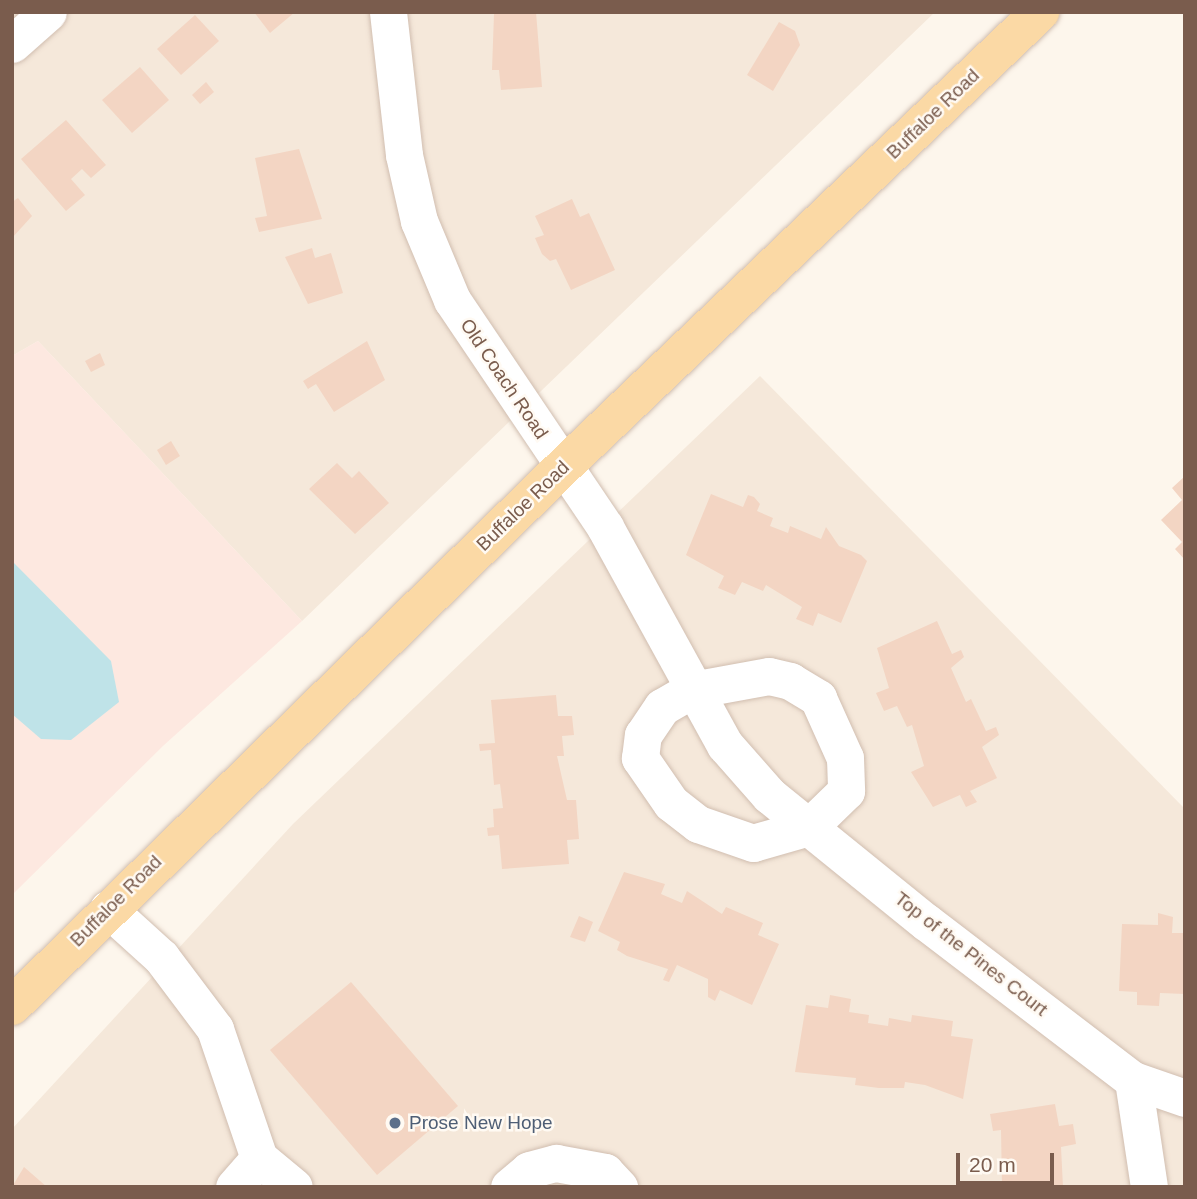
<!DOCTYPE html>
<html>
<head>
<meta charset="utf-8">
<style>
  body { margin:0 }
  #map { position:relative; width:1197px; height:1199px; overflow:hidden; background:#fdf6ec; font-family:Arial,sans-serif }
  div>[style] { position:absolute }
  .residential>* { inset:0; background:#f5e8da }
  .commercial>* { inset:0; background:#fde8e0 }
  .water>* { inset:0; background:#bfe3e8 }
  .building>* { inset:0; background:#f3d5c3 }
  .roads { filter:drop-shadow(0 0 2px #d1beb0) drop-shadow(0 0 2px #d1beb0) }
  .street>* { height:37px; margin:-18.5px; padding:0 18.5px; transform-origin:18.5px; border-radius:18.5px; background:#fff }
  .primary>* { height:38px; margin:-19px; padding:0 19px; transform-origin:19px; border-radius:19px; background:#fbd9a5 }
  .dots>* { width:19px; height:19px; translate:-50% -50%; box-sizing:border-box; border:4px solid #fffaf3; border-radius:50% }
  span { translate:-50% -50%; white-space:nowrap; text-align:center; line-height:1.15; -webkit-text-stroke:5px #fffaf3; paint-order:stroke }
  .street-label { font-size:19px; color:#7a5c4d }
  .service-label { font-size:19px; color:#4e5e75 }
  .left { translate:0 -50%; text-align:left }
  .frame { position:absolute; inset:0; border:14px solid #7a5c4d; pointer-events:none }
  .scale { position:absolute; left:956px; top:1153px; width:98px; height:32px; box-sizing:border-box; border:4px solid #7a5c4d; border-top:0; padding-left:9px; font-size:21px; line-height:24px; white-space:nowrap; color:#7a5c4d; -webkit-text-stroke:5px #fffaf3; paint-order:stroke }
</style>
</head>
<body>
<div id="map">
  <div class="residential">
    <div style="clip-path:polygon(12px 12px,935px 12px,302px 621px,38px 341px,12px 356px)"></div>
    <div style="clip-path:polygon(760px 376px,1185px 809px,1185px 1187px,12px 1187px,12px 1129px,293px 824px)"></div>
  </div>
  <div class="commercial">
    <div style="clip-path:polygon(38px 341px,302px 621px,164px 745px,12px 895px,12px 356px)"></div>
  </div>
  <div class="water">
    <div style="clip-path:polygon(12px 561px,111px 661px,119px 702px,71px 740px,41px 739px,12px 714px)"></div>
  </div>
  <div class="building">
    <div style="clip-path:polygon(254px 12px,295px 12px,270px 33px)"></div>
    <div style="clip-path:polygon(536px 12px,542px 87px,501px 90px,499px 70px,492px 70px,494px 14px)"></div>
    <div style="clip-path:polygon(195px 15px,219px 41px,181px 75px,157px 49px)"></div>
    <div style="clip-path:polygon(779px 22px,795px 31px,800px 45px,773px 91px,747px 75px)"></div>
    <div style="clip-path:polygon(140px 67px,169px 100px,132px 133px,102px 100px)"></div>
    <div style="clip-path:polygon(206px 82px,214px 92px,200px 104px,192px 95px)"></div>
    <div style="clip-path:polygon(66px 120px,106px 165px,91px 178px,82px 169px,71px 179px,85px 195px,66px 211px,21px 159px)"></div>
    <div style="clip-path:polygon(299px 149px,322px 219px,259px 232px,255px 218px,267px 216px,255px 158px)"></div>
    <div style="clip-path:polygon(18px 198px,32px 216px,12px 238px,12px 202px)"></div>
    <div style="clip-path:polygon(572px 199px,580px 217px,589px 213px,615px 270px,571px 290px,556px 259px,550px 261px,542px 254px,535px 238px,544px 235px,535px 216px)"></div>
    <div style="clip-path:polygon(312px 248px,315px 258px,331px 253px,343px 293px,308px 304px,285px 257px)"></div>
    <div style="clip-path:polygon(367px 341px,385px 380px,334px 412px,316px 384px,308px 389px,303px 381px)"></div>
    <div style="clip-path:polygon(100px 353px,105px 365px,91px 372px,85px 361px)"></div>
    <div style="clip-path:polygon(171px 441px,180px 456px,166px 465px,157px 450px)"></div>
    <div style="clip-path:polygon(337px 463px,352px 478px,359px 471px,389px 503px,355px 534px,309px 489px)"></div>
    <div style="clip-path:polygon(1185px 476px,1185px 560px,1175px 549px,1182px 542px,1161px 520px,1182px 500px,1172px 488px)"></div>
    <div style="clip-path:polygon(711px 494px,743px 507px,748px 495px,754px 497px,760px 504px,757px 511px,773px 518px,770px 526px,788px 533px,790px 526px,821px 539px,826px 527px,839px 546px,861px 555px,867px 561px,841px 623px,818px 613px,813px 626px,796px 619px,802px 607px,766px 585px,763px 591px,742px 582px,735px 595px,718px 588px,724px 576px,686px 555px)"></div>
    <div style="clip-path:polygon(937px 621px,952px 654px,961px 650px,964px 657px,951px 668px,966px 702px,971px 699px,986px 731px,996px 727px,999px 735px,982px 747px,997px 778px,970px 791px,977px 802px,966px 807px,960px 795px,933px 807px,911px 772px,924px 766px,912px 725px,907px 727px,897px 706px,884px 711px,876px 693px,889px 688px,877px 648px)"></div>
    <div style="clip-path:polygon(556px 695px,558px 716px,572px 716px,574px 735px,562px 736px,564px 756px,557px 756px,567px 800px,576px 800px,579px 839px,567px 840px,569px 864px,502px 869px,499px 835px,488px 836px,487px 828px,494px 827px,493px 809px,503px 808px,500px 784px,494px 785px,491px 750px,480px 751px,479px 744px,495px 743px,491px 700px)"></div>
    <div style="clip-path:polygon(624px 872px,665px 884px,661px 894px,682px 903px,687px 891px,722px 914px,726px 907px,763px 923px,758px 935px,779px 944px,752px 1005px,720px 990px,715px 1001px,708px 997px,708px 979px,677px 965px,669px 982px,663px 980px,668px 969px,627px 956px,617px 950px,620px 942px,598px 931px)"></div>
    <div style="clip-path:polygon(1158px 913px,1173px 917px,1172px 933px,1185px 933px,1185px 994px,1160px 993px,1159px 1006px,1137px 1005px,1137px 992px,1119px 991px,1122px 924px,1158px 925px)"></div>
    <div style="clip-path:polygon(579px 916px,593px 922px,585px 942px,570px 937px)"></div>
    <div style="clip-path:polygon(351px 982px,458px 1106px,377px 1175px,270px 1050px)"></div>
    <div style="clip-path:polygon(830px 995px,851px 999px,849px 1012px,869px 1015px,868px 1023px,888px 1026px,889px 1018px,911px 1022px,912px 1015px,953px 1021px,951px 1036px,973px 1039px,963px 1099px,925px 1085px,905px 1082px,904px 1088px,879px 1088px,855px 1085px,856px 1078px,795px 1072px,806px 1005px,828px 1008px)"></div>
    <div style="clip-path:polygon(1055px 1104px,1059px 1126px,1073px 1124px,1076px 1144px,1061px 1147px,1063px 1187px,1002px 1187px,1001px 1130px,993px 1131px,990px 1114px)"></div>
    <div style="clip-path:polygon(24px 1167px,47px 1187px,12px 1187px)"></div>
  </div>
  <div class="roads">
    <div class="street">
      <div style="left:388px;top:12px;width:144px;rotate:83.6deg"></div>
      <div style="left:404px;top:155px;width:68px;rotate:77.2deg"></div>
      <div style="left:419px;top:221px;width:86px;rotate:67.3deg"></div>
      <div style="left:452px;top:300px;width:274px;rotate:56deg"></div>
      <div style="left:605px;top:527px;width:249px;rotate:61.2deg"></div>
      <div style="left:725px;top:745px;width:67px;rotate:48.7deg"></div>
      <div style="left:769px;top:795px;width:202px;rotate:39deg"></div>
      <div style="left:926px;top:922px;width:260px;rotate:37.4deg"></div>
      <div style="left:1133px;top:1080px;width:55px;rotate:19.1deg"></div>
      <div style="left:12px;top:44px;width:48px;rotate:-41.6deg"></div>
      <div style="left:769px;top:676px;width:22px;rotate:13deg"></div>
      <div style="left:790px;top:681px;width:33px;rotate:31deg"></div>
      <div style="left:818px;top:698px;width:66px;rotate:65.8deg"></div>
      <div style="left:845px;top:758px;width:33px;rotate:88deg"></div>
      <div style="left:846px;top:791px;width:52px;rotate:135.8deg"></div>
      <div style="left:809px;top:827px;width:58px;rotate:164.1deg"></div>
      <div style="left:753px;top:843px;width:58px;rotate:-160.9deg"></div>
      <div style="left:698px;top:824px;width:34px;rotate:-142deg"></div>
      <div style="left:671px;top:803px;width:55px;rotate:-124.6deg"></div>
      <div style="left:640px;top:758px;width:23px;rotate:-83deg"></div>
      <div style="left:643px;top:735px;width:34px;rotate:-56deg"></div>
      <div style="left:662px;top:707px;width:34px;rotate:-30deg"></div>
      <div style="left:692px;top:690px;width:78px;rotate:-10.3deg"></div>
      <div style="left:108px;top:909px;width:72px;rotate:42.2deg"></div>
      <div style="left:161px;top:957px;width:90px;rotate:53.1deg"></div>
      <div style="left:215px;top:1029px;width:136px;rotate:71.2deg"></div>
      <div style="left:259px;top:1158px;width:45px;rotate:39.6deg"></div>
      <div style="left:1133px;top:1080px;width:108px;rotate:81.5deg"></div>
      <div style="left:234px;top:1187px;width:38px;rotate:-49deg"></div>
      <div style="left:509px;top:1187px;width:26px;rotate:-40deg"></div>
      <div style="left:529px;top:1170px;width:28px;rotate:-15deg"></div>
      <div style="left:556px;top:1163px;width:50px;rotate:10.4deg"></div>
      <div style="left:605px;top:1172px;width:21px;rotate:47deg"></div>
    </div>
    <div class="primary">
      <div style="left:12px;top:1006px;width:772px;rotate:-44.37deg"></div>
      <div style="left:564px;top:466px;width:658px;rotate:-43.64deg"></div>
    </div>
  </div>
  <div class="dots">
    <div style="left:395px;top:1123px;background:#5c6f8a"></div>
  </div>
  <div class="street-label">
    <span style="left:933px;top:114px;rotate:-44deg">Buffaloe Road</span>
    <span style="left:504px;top:379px;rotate:56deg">Old Coach Road</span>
    <span style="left:523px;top:506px;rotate:-44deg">Buffaloe Road</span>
    <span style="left:116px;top:901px;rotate:-45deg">Buffaloe Road</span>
    <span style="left:971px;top:954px;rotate:38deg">Top of the Pines Court</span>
  </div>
  <div class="service-label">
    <span class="left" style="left:409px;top:1123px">Prose New Hope</span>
  </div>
  <div class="frame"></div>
  <div class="scale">20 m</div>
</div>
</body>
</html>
